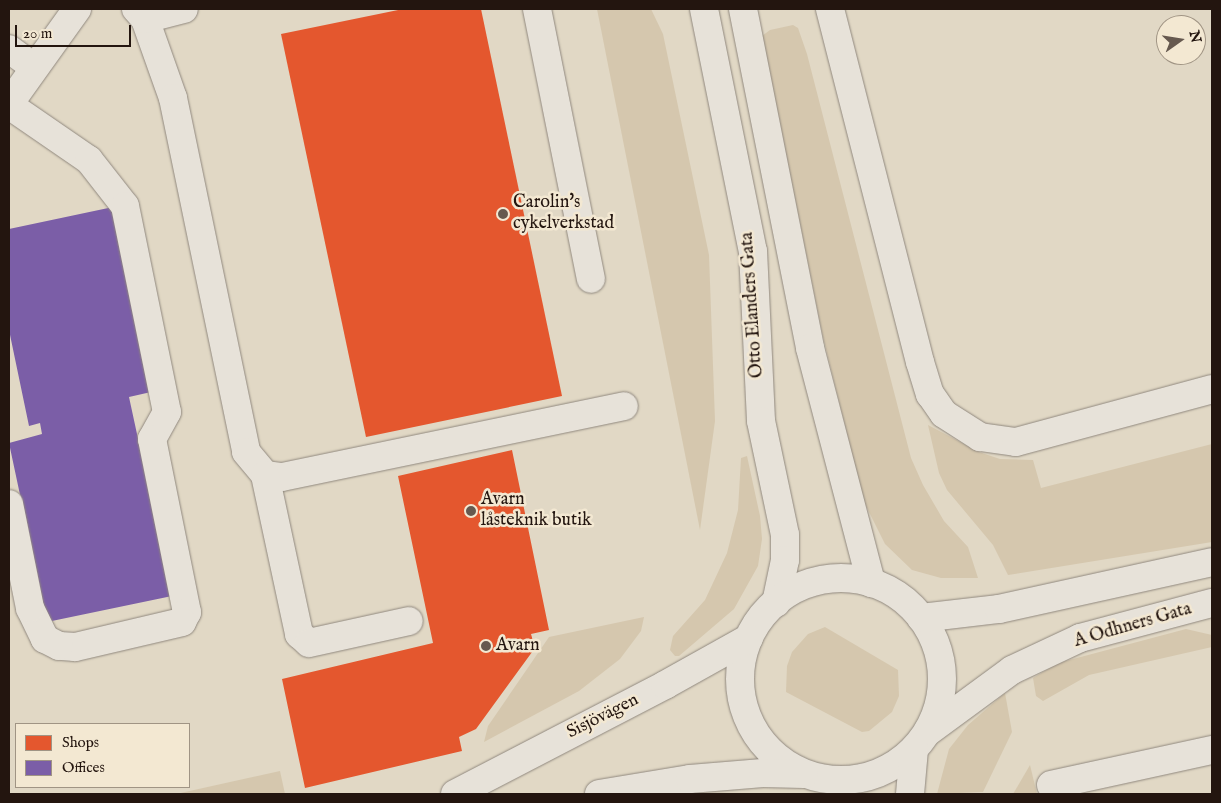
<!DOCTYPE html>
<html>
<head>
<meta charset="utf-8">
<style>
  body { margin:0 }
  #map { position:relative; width:1221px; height:803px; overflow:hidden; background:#e1d8c5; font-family:"IM FELL English",serif }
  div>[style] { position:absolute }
  .green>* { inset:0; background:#d5c7ae }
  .shops>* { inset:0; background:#e4572e }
  .offices>* { inset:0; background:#7b5ea7 }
  .roads { filter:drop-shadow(0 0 1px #90887e) drop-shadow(0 0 1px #90887e) }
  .minor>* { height:28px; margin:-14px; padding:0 14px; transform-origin:14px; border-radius:14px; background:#e7e2d9 }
  .minor>.ring { margin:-14px; padding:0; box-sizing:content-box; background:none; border:28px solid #e7e2d9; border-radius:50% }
  .dots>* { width:14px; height:14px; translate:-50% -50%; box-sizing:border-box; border:2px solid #f3e8d2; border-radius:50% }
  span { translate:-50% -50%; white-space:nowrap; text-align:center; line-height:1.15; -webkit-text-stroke:5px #f3e8d2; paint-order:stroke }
  .poi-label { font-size:18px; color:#23150f }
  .left { translate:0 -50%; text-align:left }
  .street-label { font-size:18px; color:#23150f }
  .frame { position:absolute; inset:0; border:10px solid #23150f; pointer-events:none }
  .legend { position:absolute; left:15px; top:723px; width:175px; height:65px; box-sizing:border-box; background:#f3e8d2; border:1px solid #a09484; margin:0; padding:6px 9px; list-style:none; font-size:15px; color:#23150f }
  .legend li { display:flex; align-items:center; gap:10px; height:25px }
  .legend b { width:25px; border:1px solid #a09484 }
  .north { position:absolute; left:1156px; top:15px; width:50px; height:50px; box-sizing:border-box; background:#f3e8d2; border:1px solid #a09484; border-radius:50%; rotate:77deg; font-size:14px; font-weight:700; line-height:20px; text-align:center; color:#23150f }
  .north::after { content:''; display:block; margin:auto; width:18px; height:22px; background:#66594f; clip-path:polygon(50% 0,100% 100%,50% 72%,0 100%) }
  .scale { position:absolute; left:15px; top:25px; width:116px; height:22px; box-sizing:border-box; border:2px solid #23150f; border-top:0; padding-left:6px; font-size:15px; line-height:18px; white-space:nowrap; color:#23150f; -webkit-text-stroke:4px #f3e8d2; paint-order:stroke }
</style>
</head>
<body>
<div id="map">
  <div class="green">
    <div style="clip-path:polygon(597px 9px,651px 9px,663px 34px,709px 255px,715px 421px,700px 530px)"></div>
    <div style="clip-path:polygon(793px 25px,798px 28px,807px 54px,911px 458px,923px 485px,944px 521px,968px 547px,978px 578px,941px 578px,912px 570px,885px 544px,864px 502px,823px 337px,762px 36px,770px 30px)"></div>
    <div style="clip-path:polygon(928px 425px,979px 452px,1000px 459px,1033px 460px,1041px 488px,1212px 444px,1212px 542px,1008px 575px,993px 545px,947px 490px,939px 473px)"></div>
    <div style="clip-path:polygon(747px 456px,760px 516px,762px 539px,758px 566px,734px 609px,679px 656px,675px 656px,670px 650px,673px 636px,705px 600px,727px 553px,738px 510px,741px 458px)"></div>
    <div style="clip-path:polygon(644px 617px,641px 631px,620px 659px,579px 691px,484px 742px,488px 726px,549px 637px)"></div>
    <div style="clip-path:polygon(825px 627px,898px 670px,899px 696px,892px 712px,869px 731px,862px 732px,786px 692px,787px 666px,792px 652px,808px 634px)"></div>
    <div style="clip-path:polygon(1186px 629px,1212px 635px,1212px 647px,1089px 675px,1043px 701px,1036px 696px,1033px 678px,1058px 663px)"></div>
    <div style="clip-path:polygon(1005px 693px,1012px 732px,983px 792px,937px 794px,949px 749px,968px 725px)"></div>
    <div style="clip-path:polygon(1030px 765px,1037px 794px,1013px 794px)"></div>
    <div style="clip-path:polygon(280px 771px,285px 794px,176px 794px)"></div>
  </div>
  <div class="shops">
    <div style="clip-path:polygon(403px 9px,481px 9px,562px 396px,366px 437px,281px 34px)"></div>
    <div style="clip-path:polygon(512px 450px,549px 630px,531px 634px,535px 648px,476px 729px,459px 737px,462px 751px,305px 788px,282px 679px,433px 643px,398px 476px)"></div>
  </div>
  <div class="offices">
    <div style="clip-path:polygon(113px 207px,151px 392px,129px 397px,172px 596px,47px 622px,9px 443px,42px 434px,40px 423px,29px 426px,9px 330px,9px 229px)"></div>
  </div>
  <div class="roads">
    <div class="minor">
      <div style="left:136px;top:9px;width:13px;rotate:48deg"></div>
      <div style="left:145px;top:19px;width:84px;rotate:70.5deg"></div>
      <div style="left:173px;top:98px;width:361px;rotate:78.3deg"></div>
      <div style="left:246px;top:452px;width:30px;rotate:50deg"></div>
      <div style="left:265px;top:475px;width:17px;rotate:7deg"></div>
      <div style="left:282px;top:477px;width:349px;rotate:-11.7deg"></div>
      <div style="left:537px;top:9px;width:275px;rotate:78.7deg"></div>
      <div style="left:704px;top:9px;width:247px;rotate:78.6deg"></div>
      <div style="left:753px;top:251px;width:170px;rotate:87.3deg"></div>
      <div style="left:761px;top:421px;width:116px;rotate:78.1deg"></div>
      <div style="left:785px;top:535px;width:25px;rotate:90deg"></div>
      <div style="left:785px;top:560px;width:44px;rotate:101.8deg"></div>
      <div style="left:743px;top:9px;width:346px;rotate:78.8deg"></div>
      <div style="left:810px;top:348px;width:243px;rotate:75.4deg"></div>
      <div style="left:830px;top:9px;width:364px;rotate:75.7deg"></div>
      <div style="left:920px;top:362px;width:34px;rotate:73deg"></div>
      <div style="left:930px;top:394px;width:24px;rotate:55deg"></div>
      <div style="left:944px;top:414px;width:43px;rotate:32.6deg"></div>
      <div style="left:980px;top:437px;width:36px;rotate:8deg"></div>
      <div style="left:1016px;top:442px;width:203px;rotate:-15.1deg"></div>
      <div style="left:145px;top:19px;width:40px;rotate:-14.4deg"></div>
      <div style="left:9px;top:49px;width:31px;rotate:36deg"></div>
      <div style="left:9px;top:104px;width:117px;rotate:-54.4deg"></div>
      <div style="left:9px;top:105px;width:97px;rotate:34.5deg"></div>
      <div style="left:89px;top:160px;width:58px;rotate:52deg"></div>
      <div style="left:125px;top:206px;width:210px;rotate:78.5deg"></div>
      <div style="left:167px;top:412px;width:31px;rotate:119deg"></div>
      <div style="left:152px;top:439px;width:177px;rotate:78.6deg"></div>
      <div style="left:187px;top:612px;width:11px;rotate:117deg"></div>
      <div style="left:182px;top:622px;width:110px;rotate:166.8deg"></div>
      <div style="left:75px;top:647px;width:16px;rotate:-176deg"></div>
      <div style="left:59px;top:646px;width:16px;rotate:-153deg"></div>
      <div style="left:45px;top:639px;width:34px;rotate:-116deg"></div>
      <div style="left:30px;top:608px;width:106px;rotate:-101.4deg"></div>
      <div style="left:265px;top:475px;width:163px;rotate:77.9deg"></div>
      <div style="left:299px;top:634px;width:13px;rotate:42deg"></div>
      <div style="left:309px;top:643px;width:102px;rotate:-12.4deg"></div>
      <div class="ring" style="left:740px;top:578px;width:174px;height:174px"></div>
      <div style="left:921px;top:618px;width:79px;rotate:-6.6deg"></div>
      <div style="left:999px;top:609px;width:218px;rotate:-12.4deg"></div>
      <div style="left:929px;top:731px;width:103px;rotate:-36.3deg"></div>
      <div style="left:1012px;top:670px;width:75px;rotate:-25.2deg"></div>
      <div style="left:1080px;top:638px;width:137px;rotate:-14.9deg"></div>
      <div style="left:1051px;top:785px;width:165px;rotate:-12.3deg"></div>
      <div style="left:455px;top:794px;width:237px;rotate:-27.4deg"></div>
      <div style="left:665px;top:685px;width:96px;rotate:-29.2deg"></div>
      <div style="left:599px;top:794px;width:92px;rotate:-9.4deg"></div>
      <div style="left:690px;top:779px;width:73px;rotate:-4.7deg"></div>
      <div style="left:763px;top:773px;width:41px;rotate:1.4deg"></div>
      <div style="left:910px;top:794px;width:45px;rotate:-84.9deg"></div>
    </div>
  </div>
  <div class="dots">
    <div style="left:503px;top:214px;background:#66594f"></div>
    <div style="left:471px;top:511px;background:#66594f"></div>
    <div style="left:486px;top:646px;background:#66594f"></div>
  </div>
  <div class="poi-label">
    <span class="left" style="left:513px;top:214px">Carolin's<br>cykelverkstad</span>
    <span class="left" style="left:481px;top:511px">Avarn<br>låsteknik butik</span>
    <span class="left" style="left:496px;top:646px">Avarn</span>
  </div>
  <div class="street-label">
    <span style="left:753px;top:305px;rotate:-94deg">Otto Elanders Gata</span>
    <span style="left:1133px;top:626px;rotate:-16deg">A Odhners Gata</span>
    <span style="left:603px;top:717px;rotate:-27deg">Sisjövägen</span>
  </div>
  <div class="frame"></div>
  <ul class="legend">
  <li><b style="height:14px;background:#e4572e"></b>Shops</li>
  <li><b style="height:14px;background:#7b5ea7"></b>Offices</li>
  </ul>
  <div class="north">N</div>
  <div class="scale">20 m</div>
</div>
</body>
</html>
